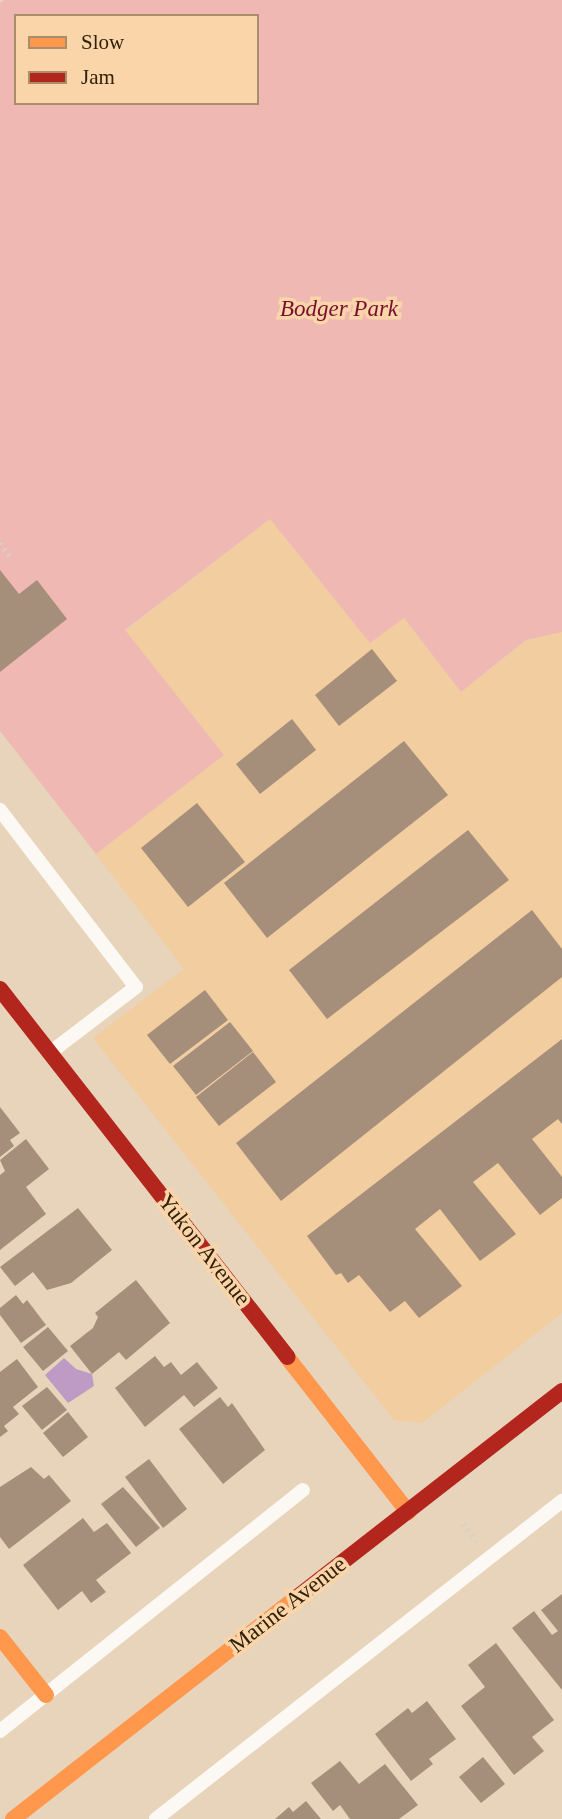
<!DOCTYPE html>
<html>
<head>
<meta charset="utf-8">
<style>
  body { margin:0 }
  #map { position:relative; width:562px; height:1819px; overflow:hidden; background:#e8d4bb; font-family:Georgia,serif }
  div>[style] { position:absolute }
  .built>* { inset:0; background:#f2cda0 }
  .green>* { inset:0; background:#efb8b3 }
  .water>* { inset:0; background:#be9bc4 }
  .building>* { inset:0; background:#a58e7a }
  .path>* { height:4.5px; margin-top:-2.25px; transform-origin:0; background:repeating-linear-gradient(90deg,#d8d1c9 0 2px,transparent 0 7px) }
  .lane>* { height:14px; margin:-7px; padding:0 7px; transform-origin:7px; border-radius:7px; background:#fcf9f5 }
  .slow>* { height:16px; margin:-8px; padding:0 8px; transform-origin:8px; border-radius:8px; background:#ff974d }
  .jam>* { height:16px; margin:-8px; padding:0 8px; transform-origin:8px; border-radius:8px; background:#b3261e }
  span { translate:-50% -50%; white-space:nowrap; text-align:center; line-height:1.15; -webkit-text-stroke:7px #fad5a9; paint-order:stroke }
  .park-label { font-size:23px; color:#790d2f; font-style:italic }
  .street-label { font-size:23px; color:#32200a }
  .legend { position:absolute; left:14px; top:14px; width:245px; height:91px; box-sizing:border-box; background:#fad5a9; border:2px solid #aa8d69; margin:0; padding:9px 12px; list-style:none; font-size:21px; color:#32200a }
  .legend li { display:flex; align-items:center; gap:14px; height:35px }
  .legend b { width:35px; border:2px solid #aa8d69 }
</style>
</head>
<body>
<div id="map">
  <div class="built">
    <div style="clip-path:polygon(270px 519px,370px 643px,404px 618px,461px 692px,527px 640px,562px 632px,562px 1313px,422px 1423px,394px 1420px,93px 1038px,184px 969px,96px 854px,224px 755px,125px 631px)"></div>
  </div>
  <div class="green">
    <div style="clip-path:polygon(evenodd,4px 0,562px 0,562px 632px,526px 640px,461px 692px,404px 618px,370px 643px,270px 519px,125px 630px,224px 755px,96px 854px,0 731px,0 3px,4px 0,16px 16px,257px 16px,257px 103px,16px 103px,16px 16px)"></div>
  </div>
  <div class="water">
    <div style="clip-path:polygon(64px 1358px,76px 1369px,92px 1374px,94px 1386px,68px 1403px,45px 1375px)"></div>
  </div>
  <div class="building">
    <div style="clip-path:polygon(0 570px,19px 594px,37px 580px,67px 619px,0 672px)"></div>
    <div style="clip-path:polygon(372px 649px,397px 681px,339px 726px,315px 695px)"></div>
    <div style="clip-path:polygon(292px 719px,316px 750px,260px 794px,236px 764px)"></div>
    <div style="clip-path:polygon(404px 741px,448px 795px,267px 938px,224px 883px)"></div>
    <div style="clip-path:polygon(197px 803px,245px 862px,188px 907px,141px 848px)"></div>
    <div style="clip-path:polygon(468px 830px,509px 880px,327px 1019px,289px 970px)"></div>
    <div style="clip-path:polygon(532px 910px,562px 949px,562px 977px,281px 1201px,236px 1143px)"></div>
    <div style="clip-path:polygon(205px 990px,228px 1020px,170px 1064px,147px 1035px)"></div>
    <div style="clip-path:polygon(230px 1022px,253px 1051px,196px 1095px,173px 1066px)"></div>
    <div style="clip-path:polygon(562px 1039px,562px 1124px,558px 1119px,532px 1139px,562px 1177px,562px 1198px,540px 1215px,498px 1163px,473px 1182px,516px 1234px,480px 1261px,440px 1209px,415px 1229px,462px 1286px,419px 1318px,405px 1301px,390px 1312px,359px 1275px,348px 1283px,341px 1273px,336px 1275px,307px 1236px)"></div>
    <div style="clip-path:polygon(253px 1052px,276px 1082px,219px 1126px,196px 1097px)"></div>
    <div style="clip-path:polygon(0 1107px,20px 1133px,10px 1140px,14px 1146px,0 1157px)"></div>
    <div style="clip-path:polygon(26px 1139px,49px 1169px,26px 1187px,46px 1214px,0 1250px,0 1175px,5px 1171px,0 1160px)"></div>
    <div style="clip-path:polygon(78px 1208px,112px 1250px,71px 1283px,47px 1290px,33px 1272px,15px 1286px,0 1267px)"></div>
    <div style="clip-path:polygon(136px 1280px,170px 1323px,126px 1360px,119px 1352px,92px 1374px,70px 1346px,93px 1328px,98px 1317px,95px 1313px)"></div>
    <div style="clip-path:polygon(16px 1295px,23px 1304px,27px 1300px,46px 1325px,21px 1343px,0 1315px,0 1308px)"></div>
    <div style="clip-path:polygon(48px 1327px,68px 1351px,43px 1371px,23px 1347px)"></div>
    <div style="clip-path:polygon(155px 1356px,164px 1367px,171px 1362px,181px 1375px,197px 1362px,218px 1388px,194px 1407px,184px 1395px,145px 1427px,115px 1388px)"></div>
    <div style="clip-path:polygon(17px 1359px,38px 1387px,13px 1407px,19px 1414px,4px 1426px,8px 1431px,0 1437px,0 1372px)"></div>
    <div style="clip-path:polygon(47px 1387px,67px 1410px,42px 1430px,22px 1406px)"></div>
    <div style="clip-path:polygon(220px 1397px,228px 1407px,232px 1403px,265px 1450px,223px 1484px,179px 1429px)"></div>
    <div style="clip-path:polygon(68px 1412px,88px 1437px,63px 1457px,43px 1433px)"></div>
    <div style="clip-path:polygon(149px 1459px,187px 1509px,163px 1528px,125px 1477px)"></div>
    <div style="clip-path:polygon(31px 1467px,44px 1479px,49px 1475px,71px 1501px,9px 1549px,0 1537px,0 1487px)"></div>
    <div style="clip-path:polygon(123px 1487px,160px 1528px,136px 1547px,101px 1504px)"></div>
    <div style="clip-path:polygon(83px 1518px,94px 1532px,107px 1523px,131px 1553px,96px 1580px,106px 1592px,91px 1603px,82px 1591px,58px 1610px,23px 1565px)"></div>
    <div style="clip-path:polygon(562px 1594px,562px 1690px,512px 1628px,534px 1611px,552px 1635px,558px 1631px,541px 1610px)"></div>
    <div style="clip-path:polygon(496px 1643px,554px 1720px,532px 1737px,544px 1751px,514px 1775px,461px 1706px,485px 1687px,468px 1665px)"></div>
    <div style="clip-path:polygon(427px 1701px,456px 1739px,429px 1759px,433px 1764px,411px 1781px,375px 1734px,408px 1708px,412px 1713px)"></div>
    <div style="clip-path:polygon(483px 1757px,505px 1784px,481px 1803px,459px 1777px)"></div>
    <div style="clip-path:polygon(340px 1761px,359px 1784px,385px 1764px,418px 1805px,399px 1819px,350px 1819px,340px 1805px,333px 1811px,311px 1783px)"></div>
    <div style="clip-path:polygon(306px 1801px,321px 1819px,275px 1819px,289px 1807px,293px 1812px)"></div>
  </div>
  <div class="path">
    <div style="left:0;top:543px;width:17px;rotate:54deg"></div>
    <div style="left:463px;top:1524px;width:22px;rotate:51deg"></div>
  </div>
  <div class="lane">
    <div style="left:0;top:810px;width:223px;rotate:52.5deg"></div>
    <div style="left:136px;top:987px;width:107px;rotate:142.6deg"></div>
    <div style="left:0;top:1731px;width:387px;rotate:-38.5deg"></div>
    <div style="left:156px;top:1819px;width:516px;rotate:-38.07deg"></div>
  </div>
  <div class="slow">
    <div style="left:287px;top:1357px;width:197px;rotate:52deg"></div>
    <div style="left:0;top:1637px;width:74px;rotate:51.6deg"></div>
    <div style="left:13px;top:1819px;width:364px;rotate:-38deg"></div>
  </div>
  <div class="jam">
    <div style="left:0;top:989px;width:467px;rotate:52deg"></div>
    <div style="left:300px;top:1595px;width:332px;rotate:-37.9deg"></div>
  </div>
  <div class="park-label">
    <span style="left:339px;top:309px">Bodger Park</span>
  </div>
  <div class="street-label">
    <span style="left:204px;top:1250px;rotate:52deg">Yukon Avenue</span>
    <span style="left:288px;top:1605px;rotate:-38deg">Marine Avenue</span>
  </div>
  <ul class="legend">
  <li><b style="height:9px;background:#ff974d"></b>Slow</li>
  <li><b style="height:9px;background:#b3261e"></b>Jam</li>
  </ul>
</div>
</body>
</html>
